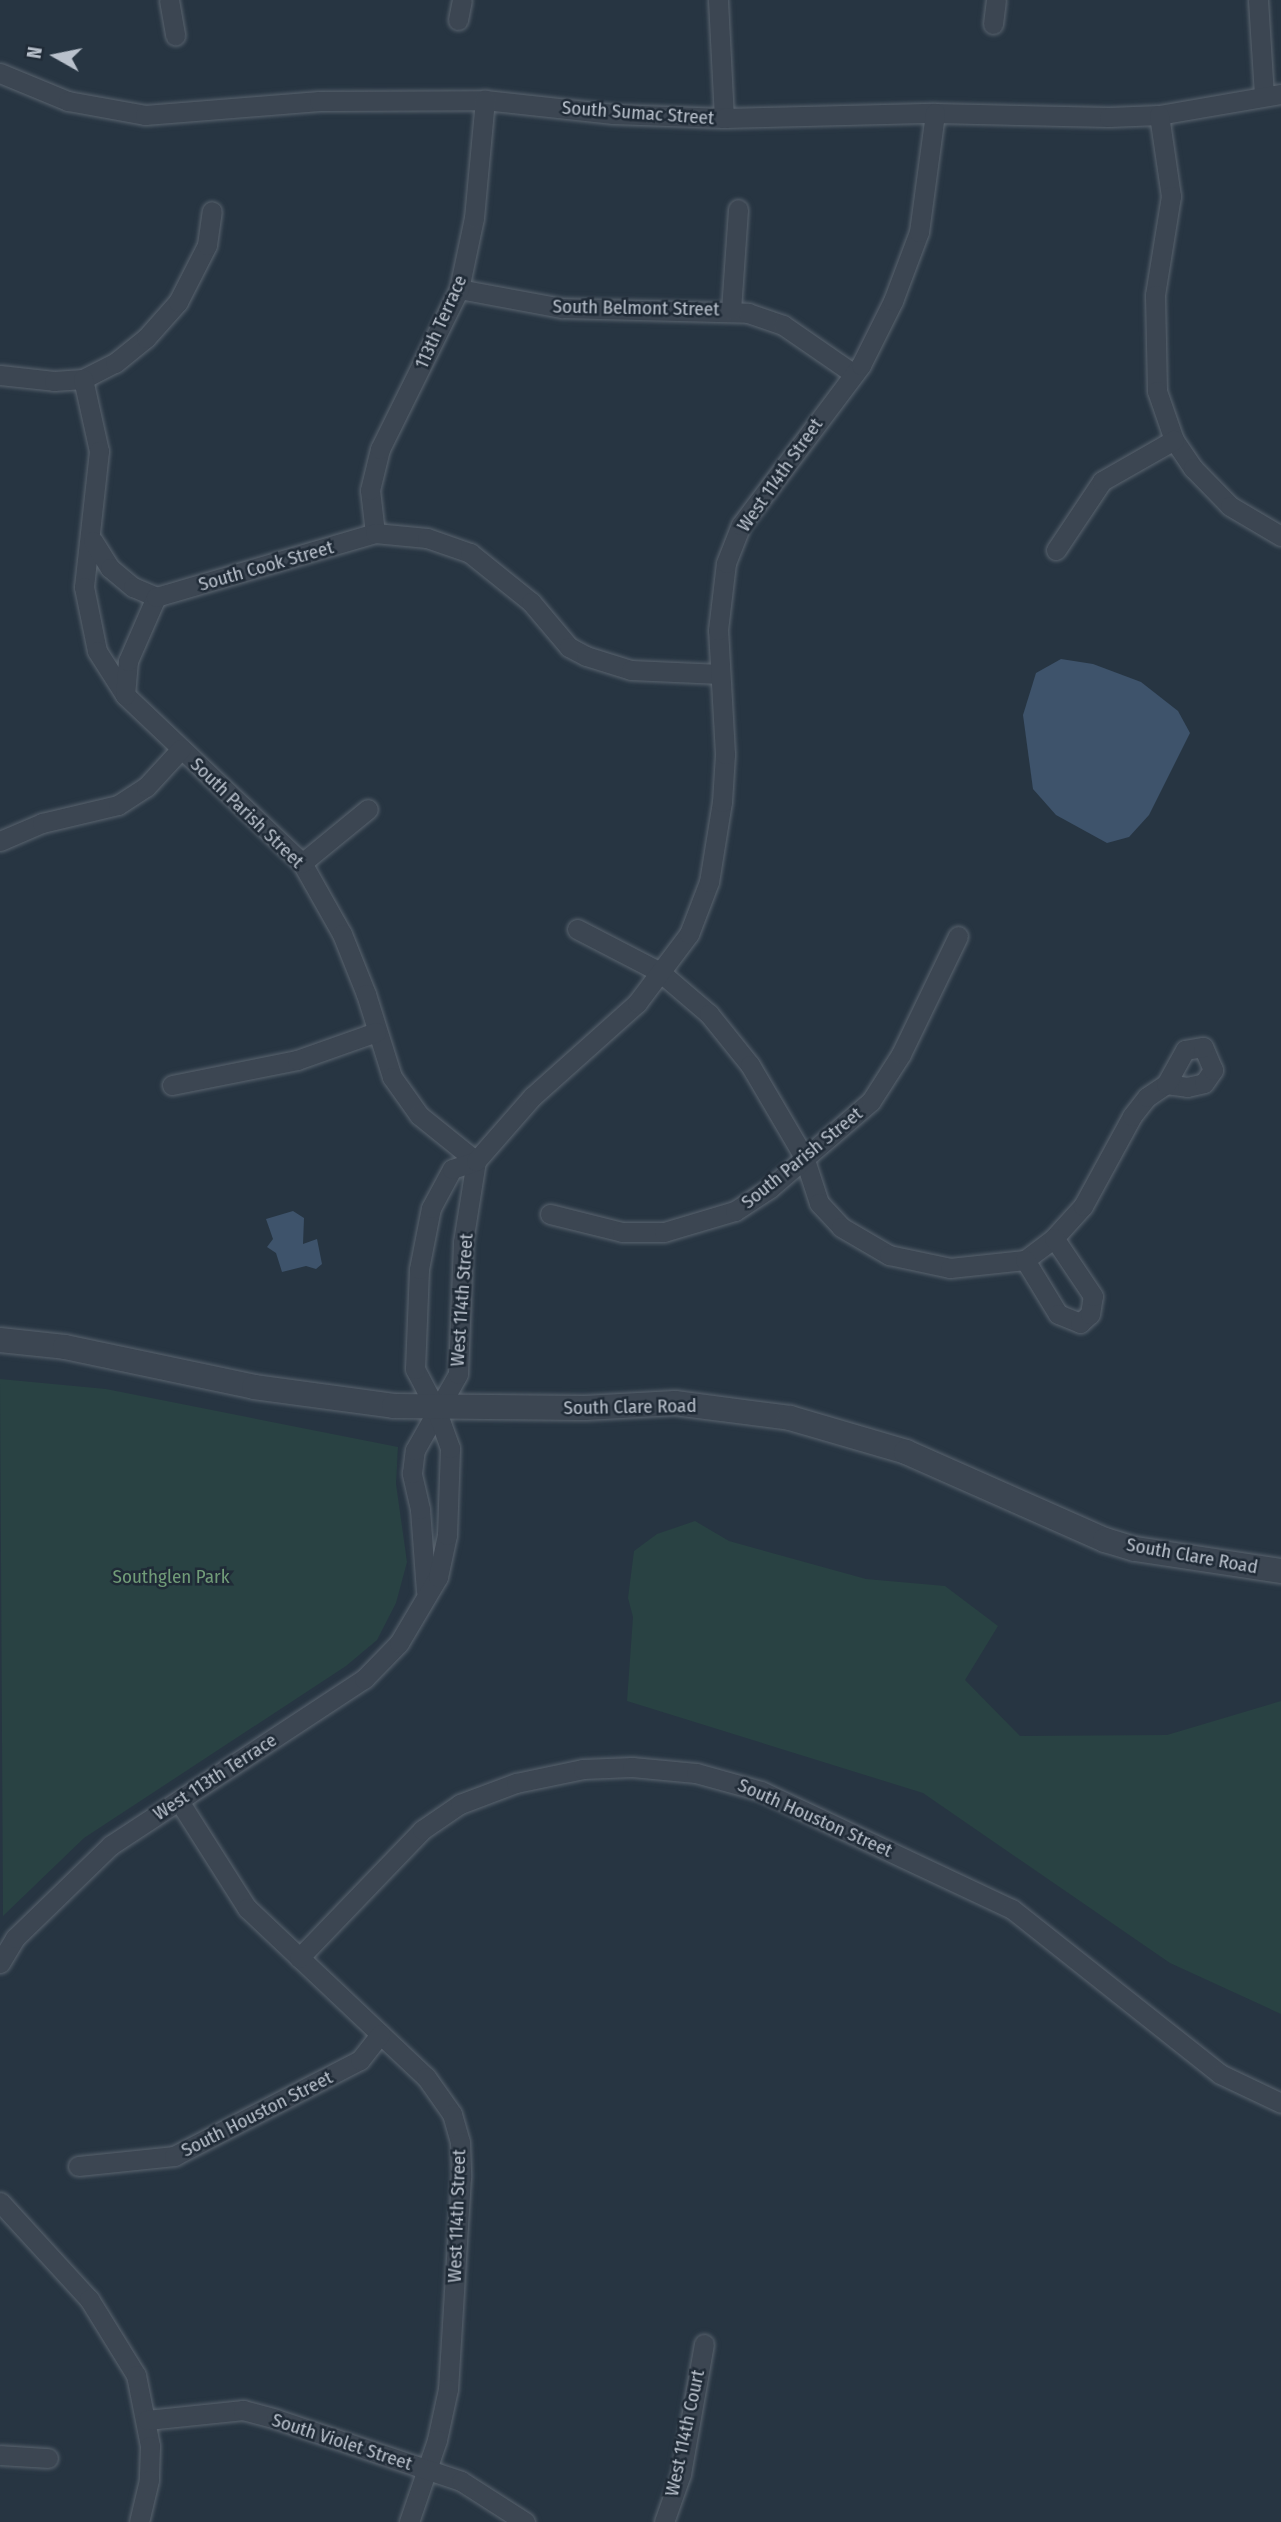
<!DOCTYPE html>
<html>
<head>
<meta charset="utf-8">
<style>
  body { margin:0 }
  #map { position:relative; width:1281px; height:2522px; overflow:hidden; background:#273542; font-family:"Fira Sans Condensed",sans-serif }
  div>[style] { position:absolute }
  .green>* { inset:0; background:#294243 }
  .water>* { inset:0; background:#3e536b }
  .roads { filter:drop-shadow(0 0 2px #5a646f) drop-shadow(0 0 2px #5a646f) }
  .minor>* { height:19px; margin:-9.5px; padding:0 9.5px; transform-origin:9.5px; border-radius:9.5px; background:#3c4652 }
  .tertiary>* { height:24px; margin:-12px; padding:0 12px; transform-origin:12px; border-radius:12px; background:#3c4652 }
  span { translate:-50% -50%; white-space:nowrap; text-align:center; line-height:1.15; -webkit-text-stroke:5px #202b37; paint-order:stroke }
  .street-label { font-size:19px; color:#b9c1cc }
  .park-label { font-size:19px; color:#719c78 }
  .north { position:absolute; left:21px; top:21px; width:70px; height:70px; -webkit-text-stroke:5px #202b37; paint-order:stroke; rotate:279deg; font-size:19px; font-weight:700; line-height:28px; text-align:center; color:#b9c1cc }
  .north::after { content:''; display:block; margin:auto; width:24px; height:32px; background:#b9c1cc; clip-path:polygon(50% 0,100% 100%,50% 72%,0 100%) }
</style>
</head>
<body>
<div id="map">
  <div class="green">
    <div style="clip-path:polygon(0 1379px,106px 1389px,398px 1447px,396px 1484px,407px 1562px,396px 1603px,377px 1640px,346px 1666px,84px 1838px,3px 1916px)"></div>
    <div style="clip-path:polygon(695px 1521px,729px 1541px,866px 1579px,945px 1586px,998px 1626px,965px 1680px,1020px 1736px,1167px 1735px,1281px 1701px,1281px 2014px,1170px 1963px,923px 1793px,627px 1701px,633px 1617px,628px 1598px,634px 1551px,657px 1534px)"></div>
  </div>
  <div class="water">
    <div style="clip-path:polygon(1061px 659px,1093px 664px,1141px 682px,1178px 711px,1190px 733px,1149px 815px,1129px 837px,1107px 843px,1056px 815px,1033px 789px,1023px 715px,1036px 673px)"></div>
    <div style="clip-path:polygon(293px 1211px,304px 1218px,303px 1244px,317px 1239px,322px 1264px,316px 1269px,306px 1266px,282px 1272px,276px 1253px,267px 1247px,273px 1239px,266px 1219px)"></div>
  </div>
  <div class="roads">
    <div class="minor">
      <div style="left:169px;top:0;width:36px;rotate:80deg"></div>
      <div style="left:718px;top:0;width:118px;rotate:87.1deg"></div>
      <div style="left:1258px;top:0;width:95px;rotate:86.4deg"></div>
      <div style="left:458px;top:20px;width:20px;rotate:-79deg"></div>
      <div style="left:993px;top:24px;width:24px;rotate:-83deg"></div>
      <div style="left:0;top:73px;width:74px;rotate:22.4deg"></div>
      <div style="left:68px;top:101px;width:78px;rotate:10.3deg"></div>
      <div style="left:145px;top:115px;width:175px;rotate:-4.6deg"></div>
      <div style="left:319px;top:101px;width:166px;rotate:-0.3deg"></div>
      <div style="left:485px;top:100px;width:129px;rotate:6.2deg"></div>
      <div style="left:613px;top:114px;width:111px;rotate:2.1deg"></div>
      <div style="left:724px;top:118px;width:211px;rotate:-1.4deg"></div>
      <div style="left:935px;top:113px;width:174px;rotate:1.3deg"></div>
      <div style="left:1109px;top:117px;width:50px;rotate:-2.3deg"></div>
      <div style="left:1159px;top:115px;width:124px;rotate:-9.8deg"></div>
      <div style="left:1159px;top:115px;width:82px;rotate:81.6deg"></div>
      <div style="left:1171px;top:196px;width:100px;rotate:99.2deg"></div>
      <div style="left:1155px;top:295px;width:96px;rotate:88.8deg"></div>
      <div style="left:1157px;top:391px;width:52px;rotate:70.9deg"></div>
      <div style="left:1174px;top:440px;width:34px;rotate:56deg"></div>
      <div style="left:1193px;top:468px;width:53px;rotate:45.8deg"></div>
      <div style="left:1230px;top:506px;width:59px;rotate:30.5deg"></div>
      <div style="left:459px;top:289px;width:105px;rotate:10.5deg"></div>
      <div style="left:562px;top:308px;width:186px;rotate:1.5deg"></div>
      <div style="left:748px;top:313px;width:37px;rotate:19deg"></div>
      <div style="left:783px;top:325px;width:86px;rotate:34.6deg"></div>
      <div style="left:731px;top:310px;width:101px;rotate:-86deg"></div>
      <div style="left:0;top:375px;width:54px;rotate:6.3deg"></div>
      <div style="left:54px;top:381px;width:29px;rotate:-4deg"></div>
      <div style="left:83px;top:379px;width:36px;rotate:-27deg"></div>
      <div style="left:115px;top:363px;width:40px;rotate:-39deg"></div>
      <div style="left:146px;top:338px;width:48px;rotate:-48.4deg"></div>
      <div style="left:178px;top:302px;width:64px;rotate:-63deg"></div>
      <div style="left:207px;top:245px;width:34px;rotate:-82deg"></div>
      <div style="left:83px;top:379px;width:74px;rotate:77.5deg"></div>
      <div style="left:99px;top:451px;width:137px;rotate:96.3deg"></div>
      <div style="left:84px;top:587px;width:65px;rotate:78.5deg"></div>
      <div style="left:97px;top:651px;width:52px;rotate:57.5deg"></div>
      <div style="left:125px;top:695px;width:244px;rotate:43.5deg"></div>
      <div style="left:302px;top:863px;width:81px;rotate:60.6deg"></div>
      <div style="left:342px;top:934px;width:65px;rotate:68.2deg"></div>
      <div style="left:366px;top:994px;width:87px;rotate:72.6deg"></div>
      <div style="left:392px;top:1077px;width:47px;rotate:54.6deg"></div>
      <div style="left:419px;top:1115px;width:73px;rotate:38.9deg"></div>
      <div style="left:375px;top:533px;width:43px;rotate:-96.6deg"></div>
      <div style="left:370px;top:490px;width:42px;rotate:-76.3deg"></div>
      <div style="left:380px;top:449px;width:178px;rotate:-63.7deg"></div>
      <div style="left:459px;top:289px;width:73px;rotate:-78.1deg"></div>
      <div style="left:474px;top:218px;width:119px;rotate:-84.7deg"></div>
      <div style="left:93px;top:541px;width:32px;rotate:58deg"></div>
      <div style="left:110px;top:568px;width:30px;rotate:40deg"></div>
      <div style="left:133px;top:587px;width:25px;rotate:23deg"></div>
      <div style="left:1056px;top:550px;width:83px;rotate:-56.3deg"></div>
      <div style="left:1102px;top:481px;width:83px;rotate:-29.7deg"></div>
      <div style="left:125px;top:695px;width:34px;rotate:-85deg"></div>
      <div style="left:128px;top:661px;width:70px;rotate:-66.4deg"></div>
      <div style="left:156px;top:597px;width:228px;rotate:-16.3deg"></div>
      <div style="left:375px;top:533px;width:52px;rotate:5.5deg"></div>
      <div style="left:427px;top:538px;width:46px;rotate:19.2deg"></div>
      <div style="left:470px;top:553px;width:78px;rotate:38.8deg"></div>
      <div style="left:531px;top:602px;width:59px;rotate:49.8deg"></div>
      <div style="left:569px;top:647px;width:19px;rotate:28deg"></div>
      <div style="left:586px;top:656px;width:47px;rotate:17.3deg"></div>
      <div style="left:631px;top:670px;width:89px;rotate:2.6deg"></div>
      <div style="left:0;top:841px;width:46px;rotate:-23.2deg"></div>
      <div style="left:42px;top:823px;width:78px;rotate:-13.3deg"></div>
      <div style="left:118px;top:805px;width:33px;rotate:-33deg"></div>
      <div style="left:146px;top:787px;width:52px;rotate:-47.4deg"></div>
      <div style="left:302px;top:863px;width:85px;rotate:-39.3deg"></div>
      <div style="left:577px;top:929px;width:93px;rotate:27.4deg"></div>
      <div style="left:660px;top:972px;width:65px;rotate:40.6deg"></div>
      <div style="left:709px;top:1014px;width:65px;rotate:51.2deg"></div>
      <div style="left:750px;top:1065px;width:107px;rotate:59.6deg"></div>
      <div style="left:804px;top:1157px;width:48px;rotate:71.9deg"></div>
      <div style="left:819px;top:1203px;width:33px;rotate:47deg"></div>
      <div style="left:841px;top:1227px;width:56px;rotate:30.3deg"></div>
      <div style="left:889px;top:1255px;width:62px;rotate:12deg"></div>
      <div style="left:950px;top:1268px;width:75px;rotate:-6.1deg"></div>
      <div style="left:1025px;top:1260px;width:36px;rotate:-37deg"></div>
      <div style="left:1054px;top:1238px;width:43px;rotate:-47.8deg"></div>
      <div style="left:1083px;top:1206px;width:102px;rotate:-61.4deg"></div>
      <div style="left:1132px;top:1116px;width:24px;rotate:-52deg"></div>
      <div style="left:1147px;top:1097px;width:23px;rotate:-34deg"></div>
      <div style="left:1166px;top:1084px;width:21px;rotate:8deg"></div>
      <div style="left:1187px;top:1087px;width:17px;rotate:-13deg"></div>
      <div style="left:1204px;top:1083px;width:16px;rotate:-55deg"></div>
      <div style="left:1213px;top:1070px;width:25px;rotate:-113deg"></div>
      <div style="left:1203px;top:1047px;width:18px;rotate:171deg"></div>
      <div style="left:1185px;top:1050px;width:39px;rotate:119deg"></div>
      <div style="left:172px;top:1085px;width:127px;rotate:-11.3deg"></div>
      <div style="left:297px;top:1060px;width:84px;rotate:-19.5deg"></div>
      <div style="left:550px;top:1214px;width:74px;rotate:14deg"></div>
      <div style="left:622px;top:1232px;width:42px"></div>
      <div style="left:664px;top:1232px;width:74px;rotate:-16.5deg"></div>
      <div style="left:735px;top:1211px;width:42px;rotate:-33.3deg"></div>
      <div style="left:770px;top:1188px;width:133px;rotate:-40.7deg"></div>
      <div style="left:871px;top:1101px;width:56px;rotate:-57.4deg"></div>
      <div style="left:901px;top:1054px;width:131px;rotate:-64.2deg"></div>
      <div style="left:1025px;top:1260px;width:63px;rotate:58.6deg"></div>
      <div style="left:1058px;top:1314px;width:24px;rotate:22deg"></div>
      <div style="left:1080px;top:1323px;width:13px;rotate:-42deg"></div>
      <div style="left:1090px;top:1314px;width:18px;rotate:-81deg"></div>
      <div style="left:1093px;top:1296px;width:70px;rotate:-123.9deg"></div>
      <div style="left:426px;top:1591px;width:82px;rotate:-94.2deg"></div>
      <div style="left:420px;top:1509px;width:37px;rotate:-103deg"></div>
      <div style="left:412px;top:1473px;width:23px;rotate:-83deg"></div>
      <div style="left:415px;top:1450px;width:87px;rotate:-60.5deg"></div>
      <div style="left:458px;top:1374px;width:132px;rotate:-87.8deg"></div>
      <div style="left:463px;top:1242px;width:82px;rotate:-80.9deg"></div>
      <div style="left:179px;top:1801px;width:127px;rotate:57.6deg"></div>
      <div style="left:247px;top:1908px;width:246px;rotate:43.4deg"></div>
      <div style="left:426px;top:2077px;width:45px;rotate:54.9deg"></div>
      <div style="left:452px;top:2114px;width:29px;rotate:74deg"></div>
      <div style="left:460px;top:2142px;width:35px;rotate:88deg"></div>
      <div style="left:461px;top:2177px;width:212px;rotate:93.5deg"></div>
      <div style="left:448px;top:2389px;width:52px;rotate:102.2deg"></div>
      <div style="left:437px;top:2440px;width:87px;rotate:108.9deg"></div>
      <div style="left:299px;top:1958px;width:178px;rotate:-46.1deg"></div>
      <div style="left:422px;top:1830px;width:46px;rotate:-34.4deg"></div>
      <div style="left:460px;top:1804px;width:60px;rotate:-20.6deg"></div>
      <div style="left:516px;top:1783px;width:68px;rotate:-11.8deg"></div>
      <div style="left:583px;top:1769px;width:49px;rotate:-2.3deg"></div>
      <div style="left:632px;top:1767px;width:64px;rotate:5.4deg"></div>
      <div style="left:696px;top:1773px;width:67px;rotate:15.5deg"></div>
      <div style="left:761px;top:1791px;width:277px;rotate:25.2deg"></div>
      <div style="left:1012px;top:1909px;width:265px;rotate:38.4deg"></div>
      <div style="left:1220px;top:2074px;width:68px;rotate:25.4deg"></div>
      <div style="left:0;top:1963px;width:29px;rotate:-59deg"></div>
      <div style="left:15px;top:1938px;width:134px;rotate:-44.1deg"></div>
      <div style="left:111px;top:1845px;width:303px;rotate:-33.3deg"></div>
      <div style="left:364px;top:1679px;width:50px;rotate:-45.8deg"></div>
      <div style="left:399px;top:1643px;width:77px;rotate:-59.4deg"></div>
      <div style="left:438px;top:1577px;width:43px;rotate:-77.9deg"></div>
      <div style="left:447px;top:1535px;width:87px;rotate:-88deg"></div>
      <div style="left:450px;top:1448px;width:41px;rotate:-109.7deg"></div>
      <div style="left:436px;top:1409px;width:45px;rotate:-117.7deg"></div>
      <div style="left:415px;top:1369px;width:100px;rotate:-87.7deg"></div>
      <div style="left:419px;top:1269px;width:62px;rotate:-78.9deg"></div>
      <div style="left:431px;top:1208px;width:44px;rotate:-61.7deg"></div>
      <div style="left:452px;top:1169px;width:25px;rotate:-18deg"></div>
      <div style="left:476px;top:1161px;width:86px;rotate:-48.8deg"></div>
      <div style="left:533px;top:1096px;width:140px;rotate:-41.8deg"></div>
      <div style="left:637px;top:1003px;width:86px;rotate:-53deg"></div>
      <div style="left:689px;top:934px;width:56px;rotate:-69deg"></div>
      <div style="left:709px;top:882px;width:81px;rotate:-80.8deg"></div>
      <div style="left:722px;top:802px;width:48px;rotate:-86.4deg"></div>
      <div style="left:725px;top:754px;width:124px;rotate:-93.2deg"></div>
      <div style="left:718px;top:630px;width:67px;rotate:-83.2deg"></div>
      <div style="left:726px;top:563px;width:41px;rotate:-68.5deg"></div>
      <div style="left:741px;top:525px;width:200px;rotate:-53.1deg"></div>
      <div style="left:861px;top:365px;width:72px;rotate:-63.4deg"></div>
      <div style="left:893px;top:301px;width:74px;rotate:-69.4deg"></div>
      <div style="left:919px;top:232px;width:120px;rotate:-82.3deg"></div>
      <div style="left:78px;top:2166px;width:97px;rotate:-5.9deg"></div>
      <div style="left:174px;top:2156px;width:209px;rotate:-27.3deg"></div>
      <div style="left:360px;top:2060px;width:33px;rotate:-52deg"></div>
      <div style="left:0;top:2202px;width:132px;rotate:47.5deg"></div>
      <div style="left:89px;top:2299px;width:89px;rotate:58.3deg"></div>
      <div style="left:136px;top:2375px;width:72px;rotate:78.8deg"></div>
      <div style="left:150px;top:2446px;width:34px;rotate:92deg"></div>
      <div style="left:149px;top:2480px;width:43px;rotate:103.4deg"></div>
      <div style="left:147px;top:2420px;width:97px;rotate:-5.9deg"></div>
      <div style="left:243px;top:2410px;width:34px;rotate:15deg"></div>
      <div style="left:276px;top:2419px;width:195px;rotate:18.5deg"></div>
      <div style="left:461px;top:2481px;width:76px;rotate:32.6deg"></div>
      <div style="left:0;top:2455px;width:48px;rotate:3.6deg"></div>
      <div style="left:664px;top:2522px;width:51px;rotate:-70.5deg"></div>
      <div style="left:681px;top:2474px;width:132px;rotate:-80deg"></div>
    </div>
    <div class="tertiary">
      <div style="left:0;top:1340px;width:65px;rotate:6.1deg"></div>
      <div style="left:65px;top:1347px;width:193px;rotate:11.9deg"></div>
      <div style="left:254px;top:1387px;width:141px;rotate:7.7deg"></div>
      <div style="left:394px;top:1406px;width:191px;rotate:0.6deg"></div>
      <div style="left:585px;top:1408px;width:90px;rotate:-3.2deg"></div>
      <div style="left:675px;top:1403px;width:116px;rotate:7.4deg"></div>
      <div style="left:790px;top:1418px;width:121px;rotate:16.3deg"></div>
      <div style="left:906px;top:1452px;width:218px;rotate:23.9deg"></div>
      <div style="left:1105px;top:1540px;width:31px;rotate:17deg"></div>
      <div style="left:1135px;top:1549px;width:148px;rotate:8.6deg"></div>
    </div>
  </div>
  <div class="street-label">
    <span style="left:638px;top:113px;rotate:4deg">South Sumac Street</span>
    <span style="left:636px;top:308px;rotate:1deg">South Belmont Street</span>
    <span style="left:441px;top:322px;rotate:-66deg">113th Terrace</span>
    <span style="left:780px;top:475px;rotate:-55deg">West 114th Street</span>
    <span style="left:266px;top:566px;rotate:-16deg">South Cook Street</span>
    <span style="left:247px;top:813px;rotate:44deg">South Parish Street</span>
    <span style="left:802px;top:1158px;rotate:-39deg">South Parish Street</span>
    <span style="left:462px;top:1300px;rotate:-86deg">West 114th Street</span>
    <span style="left:630px;top:1407px;rotate:-1deg">South Clare Road</span>
    <span style="left:1192px;top:1556px;rotate:10deg">South Clare Road</span>
    <span style="left:215px;top:1777px;rotate:-33deg">West 113th Terrace</span>
    <span style="left:815px;top:1818px;rotate:24deg">South Houston Street</span>
    <span style="left:257px;top:2114px;rotate:-27deg">South Houston Street</span>
    <span style="left:457px;top:2216px;rotate:-88deg">West 114th Street</span>
    <span style="left:685px;top:2433px;rotate:-78deg">West 114th Court</span>
    <span style="left:342px;top:2442px;rotate:18deg">South Violet Street</span>
  </div>
  <div class="park-label">
    <span style="left:171px;top:1577px">Southglen Park</span>
  </div>
  <div class="north">N</div>
</div>
</body>
</html>
